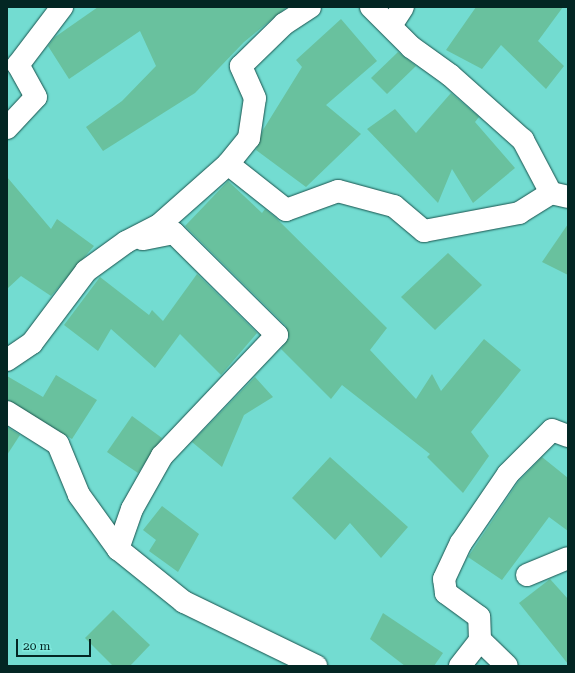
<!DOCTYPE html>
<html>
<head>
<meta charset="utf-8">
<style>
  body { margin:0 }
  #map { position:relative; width:575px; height:673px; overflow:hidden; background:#73dcd1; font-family:"Roboto Serif",serif }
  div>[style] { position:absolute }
  .building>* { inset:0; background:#69c19e }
  .roads { filter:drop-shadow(0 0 1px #18524d) drop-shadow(0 0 1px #18524d) }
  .minor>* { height:22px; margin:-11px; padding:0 11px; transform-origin:11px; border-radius:11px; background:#fff }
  span { translate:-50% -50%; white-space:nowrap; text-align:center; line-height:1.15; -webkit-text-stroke:3px #81eade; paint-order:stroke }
  .frame { position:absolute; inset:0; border:8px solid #032623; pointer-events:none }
  .scale { position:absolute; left:16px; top:639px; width:75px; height:18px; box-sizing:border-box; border:2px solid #032623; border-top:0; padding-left:5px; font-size:12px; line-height:14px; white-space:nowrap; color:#032623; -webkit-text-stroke:3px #81eade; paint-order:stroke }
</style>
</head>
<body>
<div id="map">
  <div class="building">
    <div style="clip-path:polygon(98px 7px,287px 7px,244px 42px,195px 93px,103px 151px,86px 127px,122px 101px,156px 66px,140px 31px,69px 79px,48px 46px,55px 37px)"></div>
    <div style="clip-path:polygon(476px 7px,563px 7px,538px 41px,564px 66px,546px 89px,501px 45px,482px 69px,446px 50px)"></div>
    <div style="clip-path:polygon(341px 19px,377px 61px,326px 105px,361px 134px,306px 187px,256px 150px,263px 130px,302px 67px,296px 60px)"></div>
    <div style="clip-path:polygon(398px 52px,416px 66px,387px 94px,371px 78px)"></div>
    <div style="clip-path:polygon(451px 93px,479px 117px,475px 122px,515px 168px,473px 203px,452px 169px,438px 203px,367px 129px,395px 109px,416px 133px)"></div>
    <div style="clip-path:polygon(7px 177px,51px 229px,57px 219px,94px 246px,51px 296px,21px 276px,7px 289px)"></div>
    <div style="clip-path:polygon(228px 181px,262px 213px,265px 209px,275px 217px,387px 328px,370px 350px,416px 399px,432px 374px,441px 391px,484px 339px,521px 370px,471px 432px,489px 456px,463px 493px,427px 457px,430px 454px,342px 385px,331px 399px,281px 349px,289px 338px,286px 326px,185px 226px)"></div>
    <div style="clip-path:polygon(568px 224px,568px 275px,542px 262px)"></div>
    <div style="clip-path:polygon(448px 253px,482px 285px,435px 330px,401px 297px)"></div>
    <div style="clip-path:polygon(197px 274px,257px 333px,221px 375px,180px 334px,155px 368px,111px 329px,98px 351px,64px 325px,100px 277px,149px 315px,152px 310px,163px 321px)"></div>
    <div style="clip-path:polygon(56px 375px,97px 400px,72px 439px,7px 400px,7px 376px,43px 397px)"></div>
    <div style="clip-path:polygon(255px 377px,273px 397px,244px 415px,222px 467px,192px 442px)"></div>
    <div style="clip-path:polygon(132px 416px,162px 438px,138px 473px,107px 452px)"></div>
    <div style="clip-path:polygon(7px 427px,20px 435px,7px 455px)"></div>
    <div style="clip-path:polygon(330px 457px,408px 527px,381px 558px,350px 523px,335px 540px,292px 498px)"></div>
    <div style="clip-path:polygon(542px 457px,568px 478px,568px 531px,549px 517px,502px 580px,468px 557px,518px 482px)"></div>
    <div style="clip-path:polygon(162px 506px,199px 534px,178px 572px,149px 551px,156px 540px,143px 530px)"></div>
    <div style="clip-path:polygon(550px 579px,568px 599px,568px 664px,519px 603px)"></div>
    <div style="clip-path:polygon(113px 610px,150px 645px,130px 666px,113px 666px,85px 638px)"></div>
    <div style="clip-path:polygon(383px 613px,443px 653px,434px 666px,405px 666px,370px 639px)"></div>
  </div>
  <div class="roads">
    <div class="minor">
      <div style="left:371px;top:7px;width:57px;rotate:45deg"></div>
      <div style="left:411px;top:47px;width:48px;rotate:35.7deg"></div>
      <div style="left:450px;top:75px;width:98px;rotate:41.7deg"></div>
      <div style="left:523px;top:140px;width:60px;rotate:62.2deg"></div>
      <div style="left:392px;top:24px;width:20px;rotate:-57deg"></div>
      <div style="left:7px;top:128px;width:42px;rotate:-46.9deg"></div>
      <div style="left:36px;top:97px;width:37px;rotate:-119deg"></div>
      <div style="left:18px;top:65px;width:73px;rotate:-52.8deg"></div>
      <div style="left:228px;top:164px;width:33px;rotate:-51deg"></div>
      <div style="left:249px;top:138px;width:40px;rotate:-81.5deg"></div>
      <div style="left:255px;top:98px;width:35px;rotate:-114deg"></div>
      <div style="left:241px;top:66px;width:60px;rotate:-44.3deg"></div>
      <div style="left:284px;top:24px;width:31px;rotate:-33deg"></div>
      <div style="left:7px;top:360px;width:30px;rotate:-34deg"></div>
      <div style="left:32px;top:343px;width:90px;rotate:-53.1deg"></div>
      <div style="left:86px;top:271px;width:49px;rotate:-35.9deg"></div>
      <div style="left:126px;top:242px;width:36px;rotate:-27deg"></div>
      <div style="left:158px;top:226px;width:94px;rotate:-41.5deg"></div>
      <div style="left:228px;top:164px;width:74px;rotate:38.4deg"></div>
      <div style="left:286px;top:210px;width:55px;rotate:-20.1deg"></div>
      <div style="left:338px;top:191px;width:58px;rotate:15deg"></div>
      <div style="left:394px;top:206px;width:39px;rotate:40deg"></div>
      <div style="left:424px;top:231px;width:97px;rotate:-10.7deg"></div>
      <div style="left:519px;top:213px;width:38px;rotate:-32deg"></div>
      <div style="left:551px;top:193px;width:17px;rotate:13deg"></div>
      <div style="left:7px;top:412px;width:60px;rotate:32.1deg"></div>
      <div style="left:58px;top:444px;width:55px;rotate:67.6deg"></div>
      <div style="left:79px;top:495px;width:67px;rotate:54.2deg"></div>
      <div style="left:118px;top:549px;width:85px;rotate:38.8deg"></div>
      <div style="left:184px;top:602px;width:147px;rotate:25.9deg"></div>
      <div style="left:118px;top:549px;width:42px;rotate:-70.7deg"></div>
      <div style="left:132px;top:509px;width:61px;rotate:-60.5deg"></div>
      <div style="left:162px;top:456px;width:167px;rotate:-46.5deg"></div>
      <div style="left:277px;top:335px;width:145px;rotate:-135.3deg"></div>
      <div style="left:174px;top:233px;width:32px;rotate:169deg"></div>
      <div style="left:527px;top:575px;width:44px;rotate:-22.5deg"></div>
      <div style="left:480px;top:640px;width:37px;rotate:44deg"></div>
      <div style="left:460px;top:666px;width:33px;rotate:-52deg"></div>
      <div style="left:480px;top:640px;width:23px;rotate:-92deg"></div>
      <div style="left:479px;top:617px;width:41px;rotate:-144deg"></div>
      <div style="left:446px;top:593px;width:14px;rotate:-98deg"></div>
      <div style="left:444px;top:579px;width:40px;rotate:-65deg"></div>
      <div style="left:461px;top:543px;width:83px;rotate:-55.7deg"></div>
      <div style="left:508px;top:474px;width:62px;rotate:-45deg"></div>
      <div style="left:552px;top:430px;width:17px;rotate:21deg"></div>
    </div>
  </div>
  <div class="frame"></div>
  <div class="scale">20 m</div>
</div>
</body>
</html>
